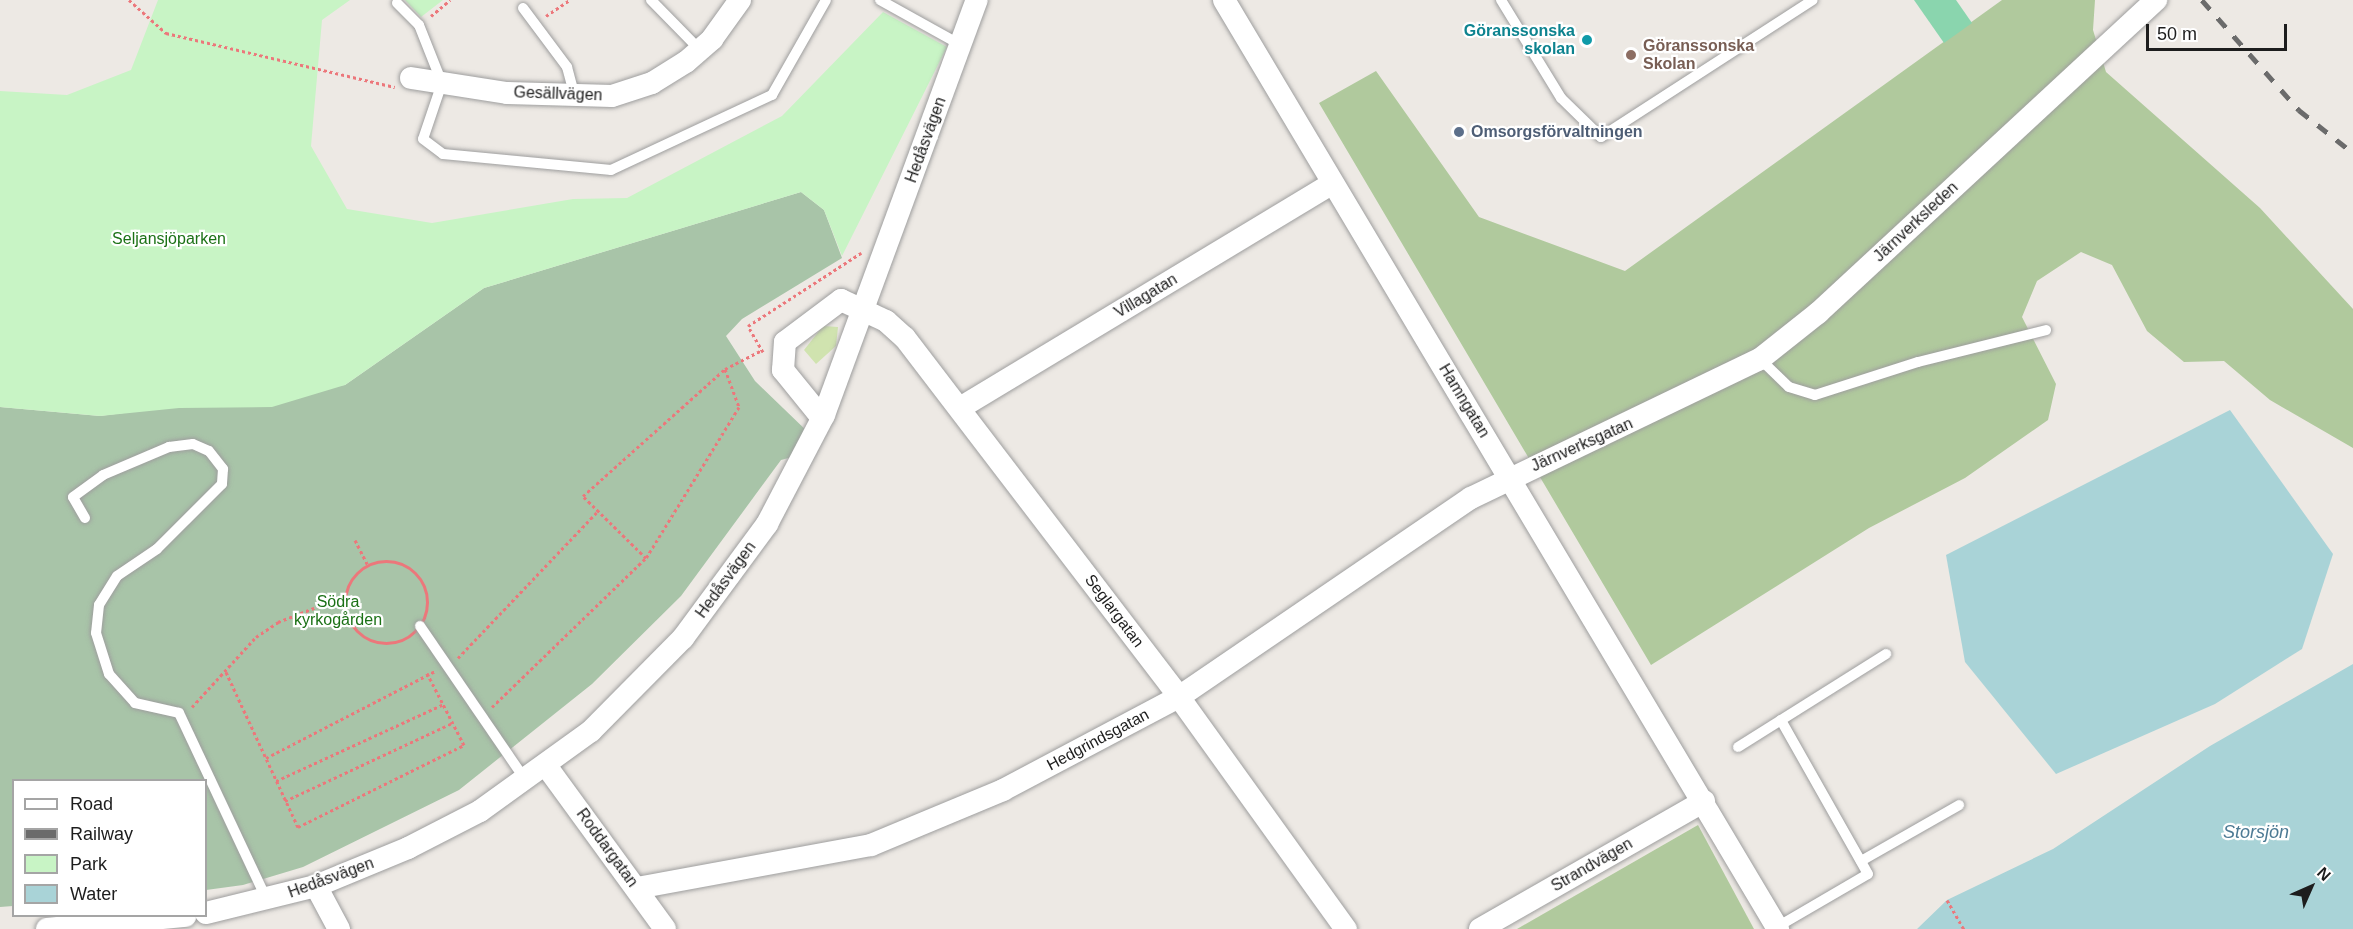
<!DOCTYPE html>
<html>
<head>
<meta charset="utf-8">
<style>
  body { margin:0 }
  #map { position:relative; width:2353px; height:929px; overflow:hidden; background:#ede9e4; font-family:Helvetica,sans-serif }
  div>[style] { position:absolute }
  .grass>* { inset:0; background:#d0e3af }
  .forest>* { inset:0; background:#b0c99d }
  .cemetery>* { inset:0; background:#a8c4a8 }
  .park>* { inset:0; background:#c8f4c5 }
  .pitch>* { inset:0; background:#8ad5ae }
  .water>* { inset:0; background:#a9d3d7 }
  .path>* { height:3px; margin-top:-1.5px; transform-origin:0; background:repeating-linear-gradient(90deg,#ec777b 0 3px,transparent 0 6px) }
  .path>.ring { margin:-1.5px; padding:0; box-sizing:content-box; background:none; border:3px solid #ec777b; border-radius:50% }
  .roads { filter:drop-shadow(0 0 2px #9e9e9e) drop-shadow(0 0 2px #9e9e9e) }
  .service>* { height:10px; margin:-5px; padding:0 5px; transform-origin:5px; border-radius:5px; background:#fff }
  .minor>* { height:22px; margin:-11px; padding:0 11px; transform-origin:11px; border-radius:11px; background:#fff }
  .rail>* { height:4.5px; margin-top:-2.25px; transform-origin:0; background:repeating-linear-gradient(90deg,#6b6b6b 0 12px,transparent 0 24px) }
  .dots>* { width:16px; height:16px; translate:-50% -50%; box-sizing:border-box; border:3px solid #fff; border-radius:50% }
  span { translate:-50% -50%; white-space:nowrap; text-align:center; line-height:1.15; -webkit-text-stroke:4.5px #fff; paint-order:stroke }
  .culture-label { font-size:16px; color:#0d838f; font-weight:700 }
  .right { translate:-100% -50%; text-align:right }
  .education-label { font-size:16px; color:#785e54; font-weight:700 }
  .left { translate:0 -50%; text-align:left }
  .street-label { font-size:16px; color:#1d1d1d }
  .service-label { font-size:16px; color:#4e5e75; font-weight:700 }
  .park-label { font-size:16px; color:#1b7116 }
  .water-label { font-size:18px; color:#4c7a94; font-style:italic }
  .legend { position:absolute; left:12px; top:779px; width:195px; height:138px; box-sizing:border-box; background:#fff; border:2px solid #a5a5a5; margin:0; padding:8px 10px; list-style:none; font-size:18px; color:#1d1d1d }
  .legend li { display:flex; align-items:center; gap:12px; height:30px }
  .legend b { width:30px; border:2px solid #a5a5a5 }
  .north { position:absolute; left:2281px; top:857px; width:60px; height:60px; -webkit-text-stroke:4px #fff; paint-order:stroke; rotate:45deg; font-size:16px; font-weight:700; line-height:24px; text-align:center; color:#1d1d1d }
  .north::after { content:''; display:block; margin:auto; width:21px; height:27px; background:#1d1d1d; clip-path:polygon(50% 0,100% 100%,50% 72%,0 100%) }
  .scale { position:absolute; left:2146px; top:24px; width:141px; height:27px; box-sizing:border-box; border:3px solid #1d1d1d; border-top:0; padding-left:8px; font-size:18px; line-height:21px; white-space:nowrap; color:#1d1d1d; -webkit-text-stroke:4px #fff; paint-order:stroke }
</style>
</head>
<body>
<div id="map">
  <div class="grass">
    <div style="clip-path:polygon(823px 326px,838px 327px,836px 346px,816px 364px,804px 350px)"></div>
  </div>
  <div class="forest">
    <div style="clip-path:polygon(2002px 0,2095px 0,2093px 30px,2106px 72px,2260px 208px,2353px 309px,2353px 448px,2270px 400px,2224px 361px,2184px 362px,2147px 331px,2112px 265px,2081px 252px,2037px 281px,2022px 317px,2056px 384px,2048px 420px,1965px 478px,1869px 528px,1651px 665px,1319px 103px,1376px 71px,1479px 217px,1625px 271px)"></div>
    <div style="clip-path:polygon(1698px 825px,1754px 929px,1517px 929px)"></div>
  </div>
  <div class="cemetery">
    <div style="clip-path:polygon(801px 192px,824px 210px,842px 258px,742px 319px,726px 336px,755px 381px,811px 435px,800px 455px,781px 460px,681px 596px,592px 684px,459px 790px,303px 867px,243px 885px,206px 890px,206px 780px,14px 780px,13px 906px,0 907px,0 407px,100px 416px,345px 385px,484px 288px)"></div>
  </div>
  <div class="park">
    <div style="clip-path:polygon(158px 0,350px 0,322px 20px,311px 146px,347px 209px,432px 223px,573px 199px,627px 198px,782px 116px,883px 12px,947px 47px,842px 256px,824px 210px,801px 192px,484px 288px,345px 385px,272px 407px,179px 408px,100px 416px,0 407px,0 91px,67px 95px,131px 70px)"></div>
    <div style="clip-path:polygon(405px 0,443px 0,421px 17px)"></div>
  </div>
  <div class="pitch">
    <div style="clip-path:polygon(1914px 0,1956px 0,1972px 23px,1944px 43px)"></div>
  </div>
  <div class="water">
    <div style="clip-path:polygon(2230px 410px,2333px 554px,2302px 649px,2215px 704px,2056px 774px,1965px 662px,1946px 555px)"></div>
    <div style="clip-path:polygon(2353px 664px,2353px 929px,1917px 929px,1947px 900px,2053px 849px,2210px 746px)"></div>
  </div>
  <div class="path">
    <div style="left:129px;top:0;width:50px;rotate:41.7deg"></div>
    <div style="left:166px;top:33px;width:235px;rotate:13.3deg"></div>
    <div style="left:431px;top:16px;width:25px;rotate:-40deg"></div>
    <div style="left:546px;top:16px;width:29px;rotate:-34deg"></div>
    <div style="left:763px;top:352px;width:30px;rotate:-120deg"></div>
    <div style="left:748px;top:326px;width:135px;rotate:-32.9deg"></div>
    <div style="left:725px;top:369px;width:40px;rotate:69.8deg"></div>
    <div style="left:739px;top:407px;width:177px;rotate:121.6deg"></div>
    <div style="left:646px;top:558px;width:88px;rotate:-135.5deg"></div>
    <div style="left:583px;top:496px;width:191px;rotate:-41.8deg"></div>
    <div style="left:725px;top:369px;width:42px;rotate:-27.2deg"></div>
    <div style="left:355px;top:540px;width:28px;rotate:63deg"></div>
    <div class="ring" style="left:345px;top:561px;width:79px;height:79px"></div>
    <div style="left:458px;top:658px;width:203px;rotate:-46.4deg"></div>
    <div style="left:226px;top:672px;width:171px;rotate:65.1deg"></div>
    <div style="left:298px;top:827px;width:185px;rotate:-26.3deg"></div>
    <div style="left:464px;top:745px;width:81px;rotate:-117.2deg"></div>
    <div style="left:192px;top:707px;width:95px;rotate:-47.6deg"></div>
    <div style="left:256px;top:637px;width:27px;rotate:-34deg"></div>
    <div style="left:278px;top:622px;width:72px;rotate:-21.2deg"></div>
    <div style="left:492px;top:707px;width:214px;rotate:-44.1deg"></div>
    <div style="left:266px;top:758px;width:190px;rotate:-27.2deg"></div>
    <div style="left:276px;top:781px;width:185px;rotate:-24.6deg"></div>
    <div style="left:285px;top:801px;width:184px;rotate:-25deg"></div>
    <div style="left:1947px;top:900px;width:34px;rotate:60deg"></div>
  </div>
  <div class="roads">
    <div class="service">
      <div style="left:651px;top:0;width:70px;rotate:45.6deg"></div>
      <div style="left:880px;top:0;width:93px;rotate:29.1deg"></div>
      <div style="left:1501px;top:0;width:115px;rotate:58.5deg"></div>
      <div style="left:1561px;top:98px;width:56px;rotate:44.3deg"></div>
      <div style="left:1601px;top:137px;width:252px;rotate:-32.9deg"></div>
      <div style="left:397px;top:3px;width:31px;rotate:45deg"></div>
      <div style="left:419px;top:25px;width:62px;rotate:68.4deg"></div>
      <div style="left:442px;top:83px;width:59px;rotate:108.7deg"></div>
      <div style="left:423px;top:139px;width:25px;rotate:37deg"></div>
      <div style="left:443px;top:154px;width:169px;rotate:5.4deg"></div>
      <div style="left:611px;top:170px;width:178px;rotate:-25deg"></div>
      <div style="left:772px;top:95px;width:109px;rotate:-60.4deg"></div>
      <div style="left:523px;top:8px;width:74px;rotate:53.3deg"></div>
      <div style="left:567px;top:67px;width:31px;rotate:75deg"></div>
      <div style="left:1760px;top:359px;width:40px;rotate:44deg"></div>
      <div style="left:1789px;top:387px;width:27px;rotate:17deg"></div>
      <div style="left:1815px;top:395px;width:108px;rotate:-17.8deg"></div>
      <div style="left:1918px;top:362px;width:132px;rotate:-14deg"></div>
      <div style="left:85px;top:518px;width:24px;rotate:-120deg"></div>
      <div style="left:73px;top:497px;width:37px;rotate:-36deg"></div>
      <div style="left:103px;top:475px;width:72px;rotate:-23deg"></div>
      <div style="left:169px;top:447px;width:24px;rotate:-7deg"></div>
      <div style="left:193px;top:444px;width:17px;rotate:24deg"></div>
      <div style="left:209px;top:451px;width:23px;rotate:52deg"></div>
      <div style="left:223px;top:469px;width:15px;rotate:94deg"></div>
      <div style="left:222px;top:484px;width:92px;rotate:135deg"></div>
      <div style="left:157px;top:549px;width:48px;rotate:146deg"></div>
      <div style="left:117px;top:576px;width:34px;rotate:122deg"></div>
      <div style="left:99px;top:605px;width:28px;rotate:96deg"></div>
      <div style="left:96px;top:633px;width:43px;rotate:72.4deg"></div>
      <div style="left:109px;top:674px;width:39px;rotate:48deg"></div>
      <div style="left:135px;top:703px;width:45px;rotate:12.8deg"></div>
      <div style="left:179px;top:713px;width:207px;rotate:64.8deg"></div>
      <div style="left:420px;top:626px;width:188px;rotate:55.6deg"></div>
      <div style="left:1738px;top:747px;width:175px;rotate:-32.1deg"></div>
      <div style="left:1861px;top:861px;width:113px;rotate:-29.7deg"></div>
      <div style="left:1777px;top:927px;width:105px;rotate:-30.2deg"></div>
      <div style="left:1868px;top:874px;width:177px;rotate:-119.5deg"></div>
    </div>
    <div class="minor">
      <div style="left:1224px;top:0;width:1082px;rotate:59.19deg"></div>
      <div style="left:411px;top:78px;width:97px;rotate:8.9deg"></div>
      <div style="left:507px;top:93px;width:105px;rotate:1.6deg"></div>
      <div style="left:612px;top:96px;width:42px;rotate:-18deg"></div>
      <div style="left:652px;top:83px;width:40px;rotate:-32deg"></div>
      <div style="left:686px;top:62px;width:35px;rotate:-41deg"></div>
      <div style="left:712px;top:39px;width:48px;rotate:-54.3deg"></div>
      <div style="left:960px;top:408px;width:434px;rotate:-31.1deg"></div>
      <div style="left:822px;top:418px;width:62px;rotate:-129.1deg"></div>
      <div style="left:783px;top:370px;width:28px;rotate:-86deg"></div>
      <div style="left:785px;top:342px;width:70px;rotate:-36.9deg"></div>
      <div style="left:841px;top:300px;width:50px;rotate:25deg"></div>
      <div style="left:886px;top:321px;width:25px;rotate:42deg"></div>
      <div style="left:905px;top:338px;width:452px;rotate:52.6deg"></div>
      <div style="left:1179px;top:697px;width:286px;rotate:54.3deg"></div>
      <div style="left:547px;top:767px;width:200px;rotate:53.9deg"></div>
      <div style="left:316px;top:886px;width:49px;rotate:61.9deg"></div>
      <div style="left:637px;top:888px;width:238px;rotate:-10.4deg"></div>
      <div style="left:871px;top:845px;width:143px;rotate:-22.6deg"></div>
      <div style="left:1003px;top:790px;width:199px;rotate:-27.9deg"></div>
      <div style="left:1179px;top:697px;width:353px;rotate:-34.3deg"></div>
      <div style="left:1471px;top:498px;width:321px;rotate:-25.7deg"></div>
      <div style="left:1760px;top:359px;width:74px;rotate:-38.4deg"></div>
      <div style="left:1818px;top:313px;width:461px;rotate:-42.8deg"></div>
      <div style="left:206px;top:913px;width:113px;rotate:-13.8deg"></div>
      <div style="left:316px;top:886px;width:100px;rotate:-22.4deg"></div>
      <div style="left:408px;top:848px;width:81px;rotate:-27.2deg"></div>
      <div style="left:480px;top:811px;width:137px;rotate:-35.8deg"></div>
      <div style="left:591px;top:731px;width:131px;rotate:-45.3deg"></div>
      <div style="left:683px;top:638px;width:142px;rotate:-53.6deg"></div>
      <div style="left:767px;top:524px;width:123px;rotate:-62.4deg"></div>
      <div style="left:824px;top:415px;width:442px;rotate:-69.8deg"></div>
      <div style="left:47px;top:929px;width:139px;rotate:-5.4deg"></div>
      <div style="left:1480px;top:929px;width:258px;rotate:-29.7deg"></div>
    </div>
  </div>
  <div class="rail">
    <div style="left:2202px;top:0;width:147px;rotate:48.6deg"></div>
    <div style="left:2299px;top:110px;width:69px;rotate:38.5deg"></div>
  </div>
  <div class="dots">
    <div style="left:1587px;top:40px;background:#0f9aa8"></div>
    <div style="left:1631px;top:55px;background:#8d6e63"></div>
    <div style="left:1459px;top:132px;background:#5c6f8a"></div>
  </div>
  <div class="culture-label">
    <span class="right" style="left:1575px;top:40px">Göranssonska<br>skolan</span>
  </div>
  <div class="education-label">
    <span class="left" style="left:1643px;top:55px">Göranssonska<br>Skolan</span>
  </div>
  <div class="street-label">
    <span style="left:558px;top:94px;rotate:2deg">Gesällvägen</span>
    <span style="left:926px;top:140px;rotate:-70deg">Hedåsvägen</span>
    <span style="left:1916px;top:222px;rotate:-43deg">Järnverksleden</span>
    <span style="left:1146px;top:296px;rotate:-31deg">Villagatan</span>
    <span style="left:1464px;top:401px;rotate:59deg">Hamngatan</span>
    <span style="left:1582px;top:445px;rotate:-24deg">Järnverksgatan</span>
    <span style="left:726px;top:580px;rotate:-54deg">Hedåsvägen</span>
    <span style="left:1114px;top:611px;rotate:53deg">Seglargatan</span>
    <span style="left:1098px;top:740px;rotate:-28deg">Hedgrindsgatan</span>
    <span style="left:607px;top:848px;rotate:54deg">Roddargatan</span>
    <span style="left:1592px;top:865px;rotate:-30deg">Strandvägen</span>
    <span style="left:331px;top:878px;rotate:-20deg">Hedåsvägen</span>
  </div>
  <div class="service-label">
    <span class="left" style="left:1471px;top:132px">Omsorgsförvaltningen</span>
  </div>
  <div class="park-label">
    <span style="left:169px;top:239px">Seljansjöparken</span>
    <span style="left:338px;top:611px">Södra<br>kyrkogården</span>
  </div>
  <div class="water-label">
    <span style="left:2256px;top:832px">Storsjön</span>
  </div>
  <ul class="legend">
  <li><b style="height:8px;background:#fff"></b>Road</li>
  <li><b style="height:8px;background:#6b6b6b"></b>Railway</li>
  <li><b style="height:16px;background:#c8f4c5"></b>Park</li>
  <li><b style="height:16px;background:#a9d3d7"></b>Water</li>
  </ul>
  <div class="north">N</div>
  <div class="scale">50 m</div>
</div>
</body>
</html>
